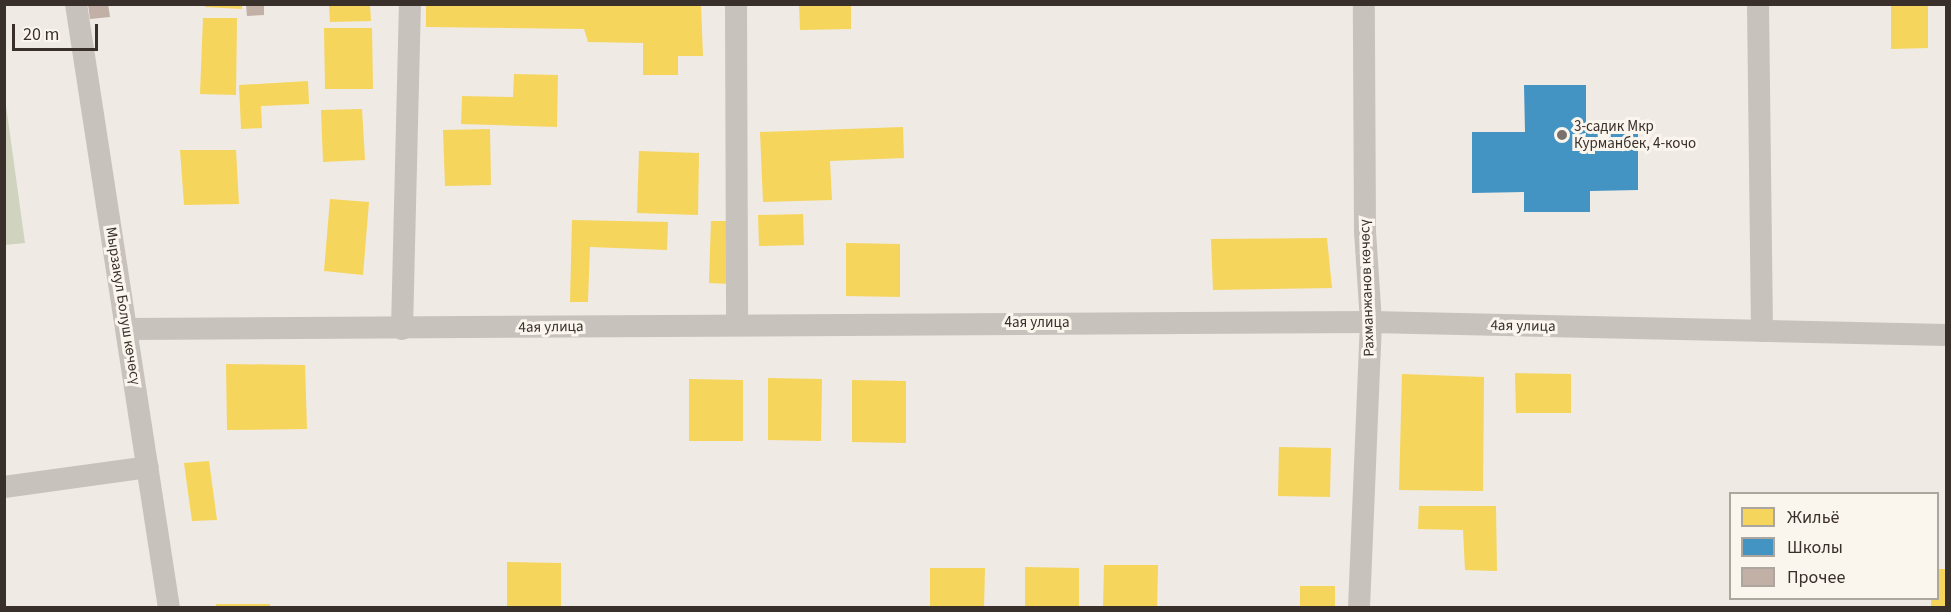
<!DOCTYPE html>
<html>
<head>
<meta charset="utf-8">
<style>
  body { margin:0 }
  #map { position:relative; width:1951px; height:612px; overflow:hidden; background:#efeae4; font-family:"Source Sans 3",sans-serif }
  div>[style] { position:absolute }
  .green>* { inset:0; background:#d0d4bf }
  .homes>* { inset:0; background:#f6d55c }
  .schools>* { inset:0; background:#4393c3 }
  .building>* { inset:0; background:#c2afa6 }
  .minor>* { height:22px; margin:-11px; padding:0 11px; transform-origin:11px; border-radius:11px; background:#c8c2bd }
  .dots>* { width:16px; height:16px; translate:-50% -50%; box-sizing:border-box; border:3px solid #faf5ed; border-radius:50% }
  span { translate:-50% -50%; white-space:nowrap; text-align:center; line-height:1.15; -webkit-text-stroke:6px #faf5ed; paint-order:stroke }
  .poi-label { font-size:15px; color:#3a302b }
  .left { translate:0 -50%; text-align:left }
  .street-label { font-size:15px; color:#3a302b }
  .frame { position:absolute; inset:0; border:6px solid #3a302b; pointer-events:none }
  .legend { position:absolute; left:1729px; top:492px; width:210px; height:108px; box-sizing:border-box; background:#faf5ed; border:2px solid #ada69f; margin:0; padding:8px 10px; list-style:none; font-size:18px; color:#3a302b }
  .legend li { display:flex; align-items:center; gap:12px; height:30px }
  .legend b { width:30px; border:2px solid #ada69f }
  .scale { position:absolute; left:12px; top:24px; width:86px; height:27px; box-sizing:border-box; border:3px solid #3a302b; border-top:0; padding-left:8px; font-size:18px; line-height:21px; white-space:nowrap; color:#3a302b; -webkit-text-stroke:4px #faf5ed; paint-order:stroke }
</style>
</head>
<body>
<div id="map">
  <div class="green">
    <div style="clip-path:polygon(4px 91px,25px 243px,5px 245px,4px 245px)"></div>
  </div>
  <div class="homes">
    <div style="clip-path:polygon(205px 4px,242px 4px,242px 9px,205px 7px)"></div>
    <div style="clip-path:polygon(426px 4px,701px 4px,703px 56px,678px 56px,678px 75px,643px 75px,643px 43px,588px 42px,584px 29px,426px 27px)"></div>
    <div style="clip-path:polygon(799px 4px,851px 4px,851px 29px,800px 30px)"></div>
    <div style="clip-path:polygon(1891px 4px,1928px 4px,1928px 48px,1891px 49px)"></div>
    <div style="clip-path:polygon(329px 5px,370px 5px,371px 21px,330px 22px)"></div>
    <div style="clip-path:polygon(203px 18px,237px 18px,236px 95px,200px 94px)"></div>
    <div style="clip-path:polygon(324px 28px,372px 28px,373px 89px,325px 89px)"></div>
    <div style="clip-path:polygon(514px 74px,558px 75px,557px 127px,461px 124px,462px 96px,513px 97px)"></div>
    <div style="clip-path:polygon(308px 81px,309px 104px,261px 106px,262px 128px,241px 129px,239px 85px)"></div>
    <div style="clip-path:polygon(362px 109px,365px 160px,323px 162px,321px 110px)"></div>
    <div style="clip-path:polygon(903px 127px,904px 158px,830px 161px,832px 200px,763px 202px,760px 132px)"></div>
    <div style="clip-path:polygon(490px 129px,491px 185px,445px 186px,443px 130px)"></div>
    <div style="clip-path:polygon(180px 150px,236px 150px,239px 204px,184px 205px)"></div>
    <div style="clip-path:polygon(639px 151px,699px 153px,698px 215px,637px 213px)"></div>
    <div style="clip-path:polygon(330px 199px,369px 202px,363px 275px,324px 271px)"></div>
    <div style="clip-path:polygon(803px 214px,804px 245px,759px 246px,758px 215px)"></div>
    <div style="clip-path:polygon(572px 220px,668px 222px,667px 250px,590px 247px,588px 302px,570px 302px)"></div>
    <div style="clip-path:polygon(711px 221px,731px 221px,729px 284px,709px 283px)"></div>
    <div style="clip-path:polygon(1327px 238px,1332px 288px,1213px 290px,1211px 239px)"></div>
    <div style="clip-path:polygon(846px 243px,900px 244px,900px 297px,846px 296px)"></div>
    <div style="clip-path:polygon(226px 364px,305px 365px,307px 429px,227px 430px)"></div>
    <div style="clip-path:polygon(1515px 373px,1571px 374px,1571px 413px,1516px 413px)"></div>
    <div style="clip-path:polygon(1402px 374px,1484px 377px,1483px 491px,1399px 490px)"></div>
    <div style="clip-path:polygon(768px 378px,822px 379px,821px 441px,768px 440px)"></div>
    <div style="clip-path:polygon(689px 379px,743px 380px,743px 441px,689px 441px)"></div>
    <div style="clip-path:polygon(852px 380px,906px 381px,906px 443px,852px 442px)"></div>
    <div style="clip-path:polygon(1279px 447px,1331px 448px,1330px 497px,1278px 496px)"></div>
    <div style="clip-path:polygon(209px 461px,217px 520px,192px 521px,184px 463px)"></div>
    <div style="clip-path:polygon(1419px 506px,1496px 506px,1497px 571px,1465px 570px,1463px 530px,1418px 529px)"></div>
    <div style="clip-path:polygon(507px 562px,561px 563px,561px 608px,507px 608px)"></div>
    <div style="clip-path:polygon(1104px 565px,1158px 565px,1157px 608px,1103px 608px)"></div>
    <div style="clip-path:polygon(1025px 567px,1079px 568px,1079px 608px,1025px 608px)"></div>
    <div style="clip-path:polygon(930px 568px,985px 568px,984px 608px,930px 608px)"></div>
    <div style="clip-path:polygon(1938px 569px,1946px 569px,1946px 608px,1931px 608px,1931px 598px,1938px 598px)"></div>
    <div style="clip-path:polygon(1300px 586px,1335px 586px,1335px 608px,1300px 608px)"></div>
    <div style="clip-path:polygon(216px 604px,270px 604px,270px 608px,216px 608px)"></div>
  </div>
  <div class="schools">
    <div style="clip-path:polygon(1524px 85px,1586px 85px,1586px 130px,1638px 129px,1638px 190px,1590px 191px,1590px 212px,1524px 212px,1524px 192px,1472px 193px,1472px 132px,1525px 132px)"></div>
  </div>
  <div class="building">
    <div style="clip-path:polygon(88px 4px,108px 4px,110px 17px,90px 19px)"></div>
    <div style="clip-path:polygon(246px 4px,264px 4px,264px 15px,247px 16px)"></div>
  </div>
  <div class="minor">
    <div style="left:76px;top:4px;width:611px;rotate:81.25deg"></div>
    <div style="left:736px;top:4px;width:321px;rotate:89.8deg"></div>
    <div style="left:1758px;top:4px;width:327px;rotate:89.3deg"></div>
    <div style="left:127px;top:329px;width:1244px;rotate:-0.32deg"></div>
    <div style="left:1371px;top:322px;width:575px;rotate:1.3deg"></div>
    <div style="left:402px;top:329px;width:325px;rotate:-88.6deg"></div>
    <div style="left:4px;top:487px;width:145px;rotate:-7.9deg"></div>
    <div style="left:1359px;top:608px;width:286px;rotate:-87.6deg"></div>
    <div style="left:1371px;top:322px;width:91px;rotate:-93.8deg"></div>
    <div style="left:1365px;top:231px;width:227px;rotate:-90.3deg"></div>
  </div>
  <div class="dots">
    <div style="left:1562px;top:135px;background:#79716c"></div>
  </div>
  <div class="poi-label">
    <span class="left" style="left:1574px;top:135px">3-садик Мкр<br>Курманбек, 4-кочо</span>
  </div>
  <div class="street-label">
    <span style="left:1367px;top:288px;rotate:-92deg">Рахманжанов көчөсү</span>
    <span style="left:123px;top:306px;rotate:81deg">Мырзакул Болуш көчөсү</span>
    <span style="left:1037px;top:323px">4ая улица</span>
    <span style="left:1523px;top:326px;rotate:1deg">4ая улица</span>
    <span style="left:551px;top:327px;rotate:-1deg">4ая улица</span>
  </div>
  <div class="frame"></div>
  <ul class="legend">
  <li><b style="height:16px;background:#f6d55c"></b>Жильё</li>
  <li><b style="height:16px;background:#4393c3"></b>Школы</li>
  <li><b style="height:16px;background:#c2afa6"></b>Прочее</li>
  </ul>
  <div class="scale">20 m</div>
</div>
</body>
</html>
